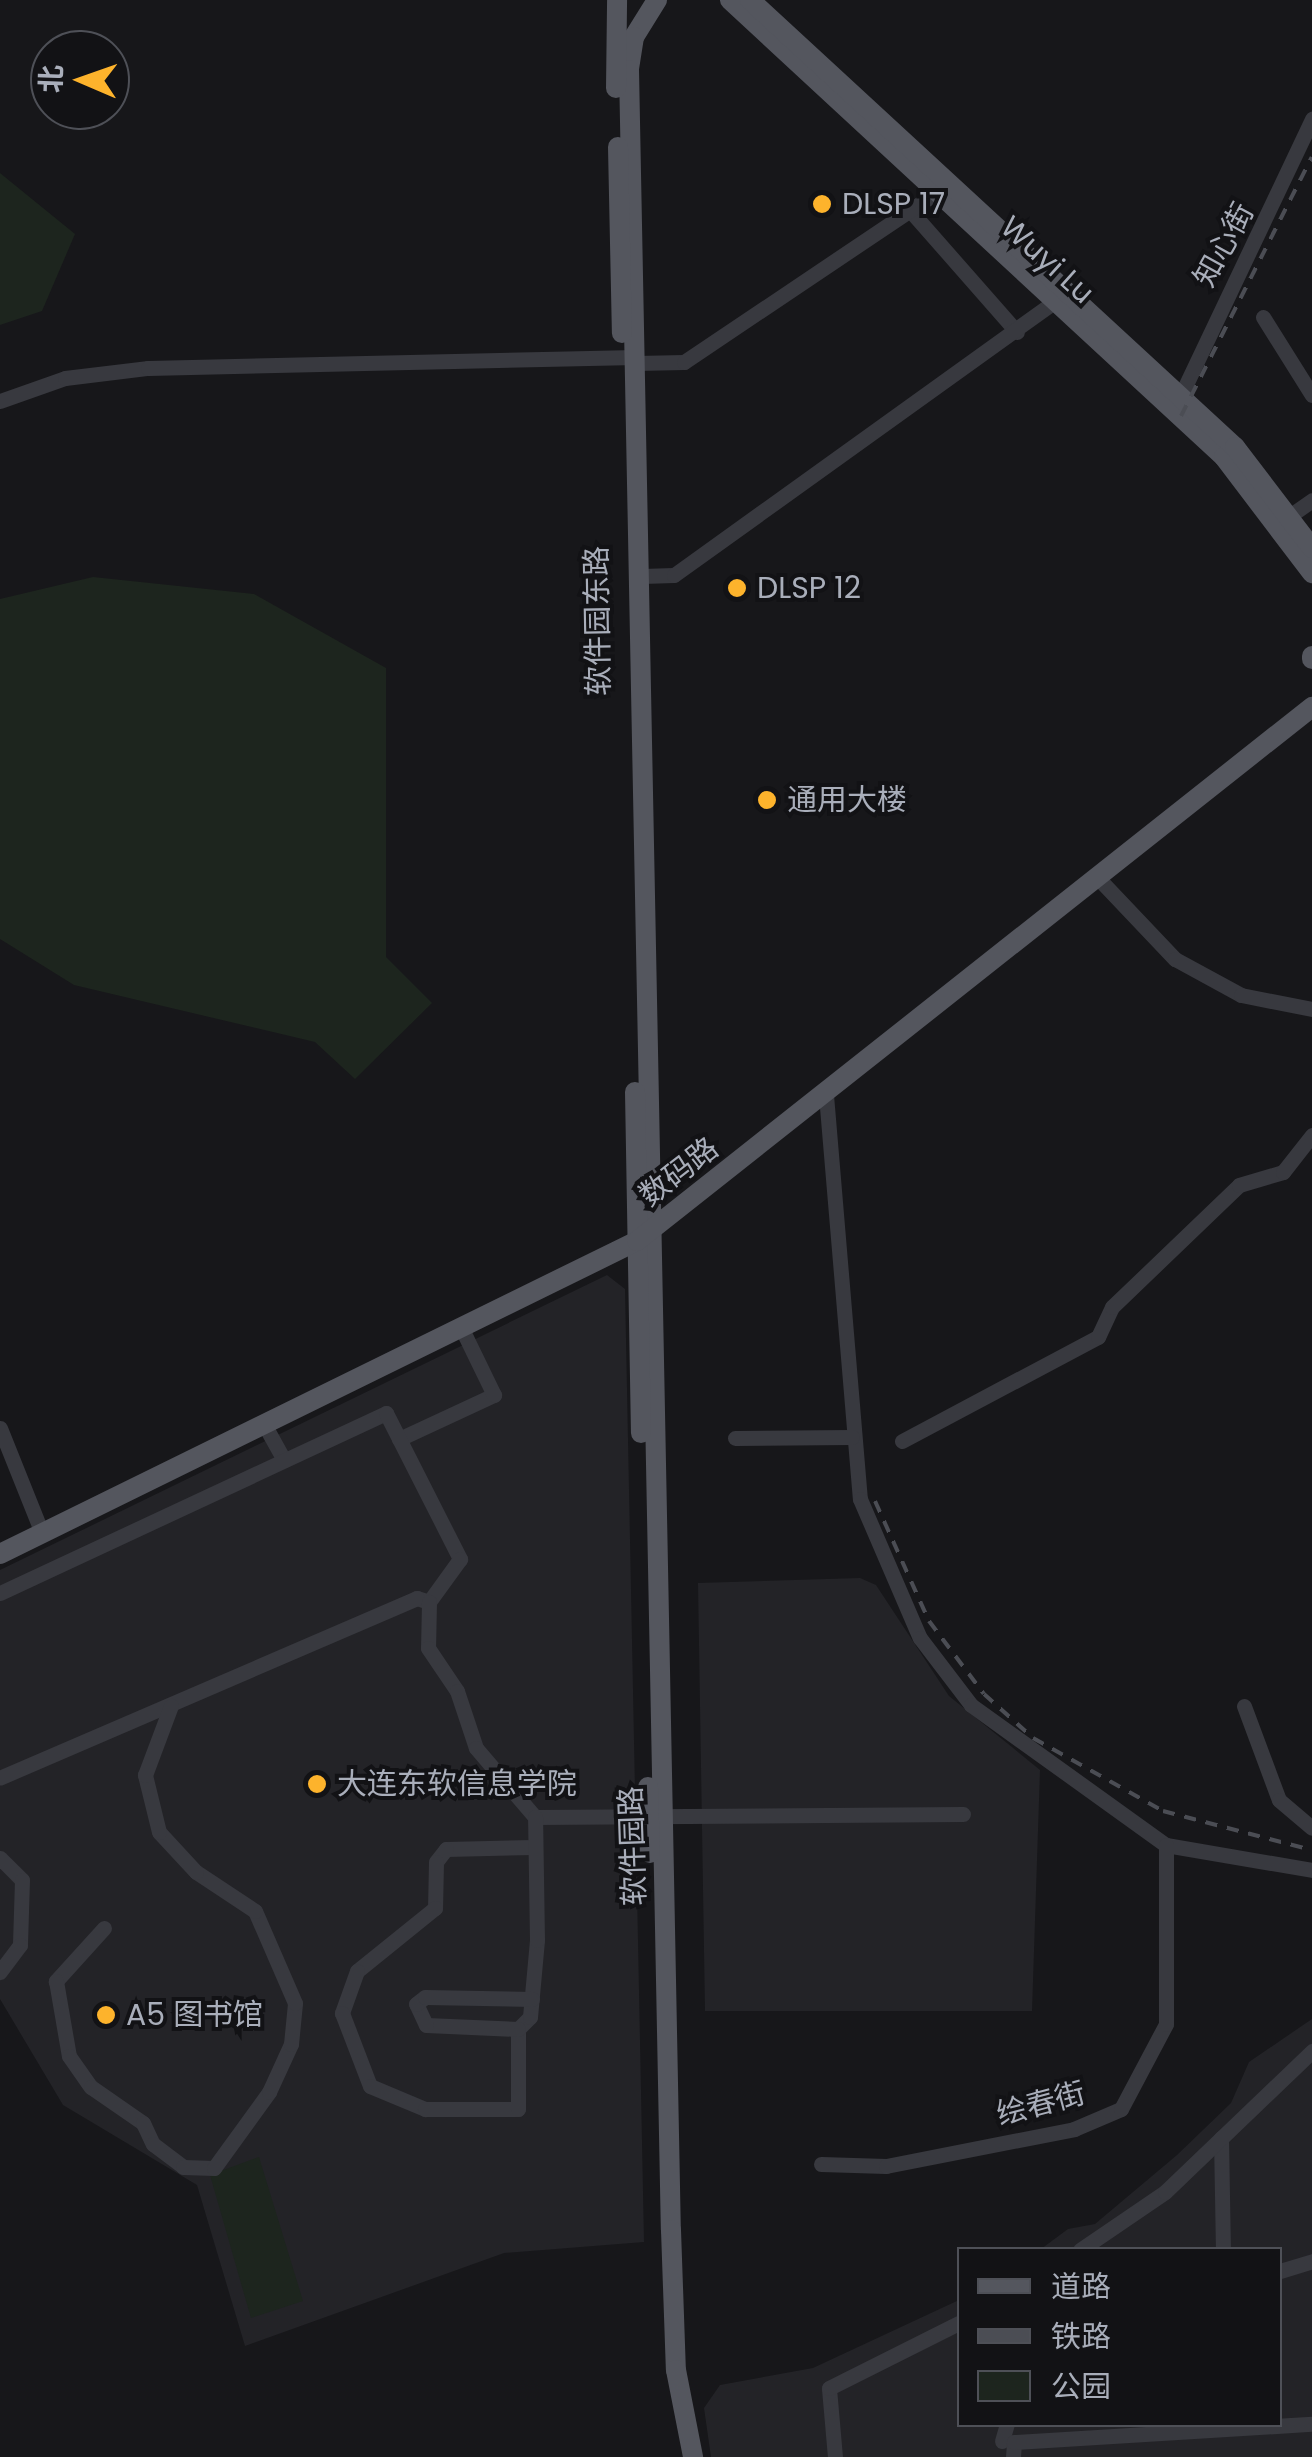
<!DOCTYPE html>
<html>
<head>
<meta charset="utf-8">
<style>
  body { margin:0 }
  #map { position:relative; width:1312px; height:2457px; overflow:hidden; background:#17171a; font-family:Poppins,"Noto Sans SC",sans-serif }
  div>[style] { position:absolute }
  .built>* { inset:0; background:#232327 }
  .green>* { inset:0; background:#1d251e }
  .minor>* { height:15px; margin:-7.5px; padding:0 7.5px; transform-origin:7.5px; border-radius:7.5px; background:#38393f }
  .major>* { height:20px; margin:-10px; padding:0 10px; transform-origin:10px; border-radius:10px; background:#54565e }
  .rail>* { height:4px; margin-top:-2px; transform-origin:0; background:repeating-linear-gradient(90deg,#4b4d54 0 12px,transparent 0 22px) }
  .dots>* { width:28px; height:28px; translate:-50% -50%; box-sizing:border-box; border:5px solid #121215; border-radius:50% }
  span { translate:-50% -50%; white-space:nowrap; text-align:center; line-height:1.15; -webkit-text-stroke:8px #121215; paint-order:stroke }
  .poi-label { font-size:30px; color:#a9aeba }
  .left { translate:0 -50%; text-align:left }
  .street-label { font-size:30px; color:#a9aeba }
  .legend { position:absolute; left:957px; top:2247px; width:325px; height:180px; box-sizing:border-box; background:#121215; border:2px solid #4e5057; margin:0; padding:12px 18px; list-style:none; font-size:30px; color:#a9aeba }
  .legend li { display:flex; align-items:center; gap:20px; height:50px }
  .legend b { width:50px; border:2px solid #4e5057 }
  .north { position:absolute; left:30px; top:30px; width:100px; height:100px; box-sizing:border-box; background:#121215; border:2px solid #4e5057; border-radius:50%; rotate:272deg; font-size:28px; font-weight:700; line-height:40px; text-align:center; color:#a9aeba }
  .north::after { content:''; display:block; margin:auto; width:35px; height:45px; background:#fdb32c; clip-path:polygon(50% 0,100% 100%,50% 72%,0 100%) }
</style>
</head>
<body>
<div id="map">
  <div class="built">
    <div style="clip-path:polygon(607px 1275px,625px 1289px,644px 2242px,504px 2253px,245px 2346px,197px 2185px,63px 2105px,0 1999px,0 1570px)"></div>
    <div style="clip-path:polygon(860px 1578px,876px 1585px,949px 1696px,1040px 1770px,1032px 2011px,705px 2011px,698px 1583px)"></div>
    <div style="clip-path:polygon(1312px 2019px,1312px 2457px,711px 2457px,704px 2408px,720px 2385px,813px 2368px,959px 2300px,959px 2424px,1280px 2424px,1280px 2250px,1041px 2249px,1068px 2229px,1095px 2224px,1177px 2155px,1231px 2103px,1249px 2062px)"></div>
  </div>
  <div class="green">
    <div style="clip-path:polygon(0 173px,75px 234px,42px 311px,0 325px)"></div>
    <div style="clip-path:polygon(93px 577px,254px 594px,386px 668px,386px 957px,432px 1003px,355px 1079px,315px 1042px,74px 985px,0 939px,0 599px)"></div>
    <div style="clip-path:polygon(259px 2157px,303px 2301px,251px 2318px,210px 2175px)"></div>
  </div>
  <div class="minor">
    <div style="left:908px;top:208px;width:165px;rotate:48.7deg"></div>
    <div style="left:1263px;top:317px;width:92px;rotate:57.9deg"></div>
    <div style="left:636px;top:363px;width:48px;rotate:-1.2deg"></div>
    <div style="left:684px;top:362px;width:313px;rotate:-33.9deg"></div>
    <div style="left:1181px;top:395px;width:306px;rotate:-64.6deg"></div>
    <div style="left:0;top:401px;width:69px;rotate:-19.5deg"></div>
    <div style="left:65px;top:378px;width:84px;rotate:-6.9deg"></div>
    <div style="left:148px;top:368px;width:488px;rotate:-1.3deg"></div>
    <div style="left:1288px;top:517px;width:29px;rotate:-35deg"></div>
    <div style="left:642px;top:576px;width:32px;rotate:-2deg"></div>
    <div style="left:674px;top:575px;width:478px;rotate:-35.7deg"></div>
    <div style="left:1098px;top:878px;width:112px;rotate:46.5deg"></div>
    <div style="left:1175px;top:959px;width:75px;rotate:28.6deg"></div>
    <div style="left:1241px;top:995px;width:72px;rotate:11.2deg"></div>
    <div style="left:826px;top:1095px;width:405px;rotate:85.2deg"></div>
    <div style="left:860px;top:1499px;width:151px;rotate:66.7deg"></div>
    <div style="left:920px;top:1638px;width:84px;rotate:52.7deg"></div>
    <div style="left:971px;top:1705px;width:240px;rotate:35.7deg"></div>
    <div style="left:1166px;top:1845px;width:148px;rotate:9.7deg"></div>
    <div style="left:264px;top:1424px;width:41px;rotate:60.9deg"></div>
    <div style="left:0;top:1428px;width:113px;rotate:68.2deg"></div>
    <div style="left:735px;top:1438px;width:117px;rotate:-0.5deg"></div>
    <div style="left:399px;top:1439px;width:105px;rotate:-24.9deg"></div>
    <div style="left:494px;top:1395px;width:76px;rotate:-115.9deg"></div>
    <div style="left:902px;top:1441px;width:222px;rotate:-28deg"></div>
    <div style="left:1098px;top:1337px;width:33px;rotate:-65deg"></div>
    <div style="left:1112px;top:1307px;width:176px;rotate:-43.8deg"></div>
    <div style="left:1239px;top:1185px;width:46px;rotate:-16.5deg"></div>
    <div style="left:1283px;top:1172px;width:47px;rotate:-51.9deg"></div>
    <div style="left:0;top:1593px;width:426px;rotate:-25deg"></div>
    <div style="left:386px;top:1413px;width:164px;rotate:63.1deg"></div>
    <div style="left:460px;top:1559px;width:53px;rotate:125.8deg"></div>
    <div style="left:429px;top:1602px;width:13px;rotate:-162deg"></div>
    <div style="left:417px;top:1598px;width:454px;rotate:156.7deg"></div>
    <div style="left:429px;top:1602px;width:46px;rotate:91.2deg"></div>
    <div style="left:428px;top:1648px;width:52px;rotate:56deg"></div>
    <div style="left:457px;top:1691px;width:60px;rotate:71.6deg"></div>
    <div style="left:476px;top:1748px;width:91px;rotate:49.5deg"></div>
    <div style="left:535px;top:1817px;width:428px;rotate:-0.4deg"></div>
    <div style="left:1244px;top:1706px;width:100px;rotate:69.6deg"></div>
    <div style="left:1279px;top:1800px;width:43px;rotate:40.3deg"></div>
    <div style="left:533px;top:1847px;width:87px;rotate:178.7deg"></div>
    <div style="left:446px;top:1849px;width:16px;rotate:128deg"></div>
    <div style="left:436px;top:1862px;width:46px;rotate:91.2deg"></div>
    <div style="left:435px;top:1908px;width:100px;rotate:141.1deg"></div>
    <div style="left:357px;top:1971px;width:45px;rotate:109.7deg"></div>
    <div style="left:342px;top:2013px;width:78px;rotate:69deg"></div>
    <div style="left:370px;top:2086px;width:60px;rotate:22.7deg"></div>
    <div style="left:425px;top:2109px;width:93px"></div>
    <div style="left:518px;top:2109px;width:80px;rotate:-90deg"></div>
    <div style="left:518px;top:2029px;width:17px;rotate:-45deg"></div>
    <div style="left:530px;top:2017px;width:77px;rotate:-84.8deg"></div>
    <div style="left:537px;top:1940px;width:123px;rotate:-90.9deg"></div>
    <div style="left:0;top:1858px;width:31px;rotate:45deg"></div>
    <div style="left:22px;top:1880px;width:65px;rotate:91.8deg"></div>
    <div style="left:20px;top:1945px;width:34px;rotate:127deg"></div>
    <div style="left:104px;top:1928px;width:72px;rotate:132.2deg"></div>
    <div style="left:56px;top:1981px;width:76px;rotate:80.2deg"></div>
    <div style="left:69px;top:2056px;width:38px;rotate:55deg"></div>
    <div style="left:91px;top:2087px;width:63px;rotate:34.7deg"></div>
    <div style="left:143px;top:2123px;width:23px;rotate:65deg"></div>
    <div style="left:153px;top:2144px;width:38px;rotate:37deg"></div>
    <div style="left:183px;top:2167px;width:31px;rotate:2deg"></div>
    <div style="left:214px;top:2168px;width:94px;rotate:-54.1deg"></div>
    <div style="left:269px;top:2092px;width:53px;rotate:-65.4deg"></div>
    <div style="left:291px;top:2044px;width:41px;rotate:-84.4deg"></div>
    <div style="left:295px;top:2003px;width:100px;rotate:-113.5deg"></div>
    <div style="left:255px;top:1911px;width:71px;rotate:-146.5deg"></div>
    <div style="left:196px;top:1872px;width:54px;rotate:-132.8deg"></div>
    <div style="left:159px;top:1832px;width:59px;rotate:-103.8deg"></div>
    <div style="left:145px;top:1775px;width:74px;rotate:-69.4deg"></div>
    <div style="left:518px;top:2029px;width:92px;rotate:-177.5deg"></div>
    <div style="left:426px;top:2025px;width:23px;rotate:-115deg"></div>
    <div style="left:416px;top:2004px;width:11px;rotate:-38deg"></div>
    <div style="left:425px;top:1997px;width:107px;rotate:1.1deg"></div>
    <div style="left:1221px;top:2138px;width:112px;rotate:89deg"></div>
    <div style="left:821px;top:2164px;width:65px;rotate:1.8deg"></div>
    <div style="left:886px;top:2166px;width:192px;rotate:-11.1deg"></div>
    <div style="left:1074px;top:2129px;width:51px;rotate:-23.1deg"></div>
    <div style="left:1121px;top:2109px;width:96px;rotate:-62.1deg"></div>
    <div style="left:1166px;top:2024px;width:179px;rotate:-90deg"></div>
    <div style="left:1080px;top:2250px;width:103px;rotate:-34.3deg"></div>
    <div style="left:1165px;top:2192px;width:204px;rotate:-43.8deg"></div>
    <div style="left:1280px;top:2271px;width:34px;rotate:-17deg"></div>
    <div style="left:1002px;top:2441px;width:18px;rotate:-74deg"></div>
    <div style="left:835px;top:2457px;width:69px;rotate:-95deg"></div>
    <div style="left:829px;top:2388px;width:145px;rotate:-26.6deg"></div>
    <div style="left:1013px;top:2457px;width:15px;rotate:-86deg"></div>
    <div style="left:1014px;top:2442px;width:299px;rotate:-3.5deg"></div>
  </div>
  <div class="major">
    <div style="left:657px;top:0;width:44px;rotate:121.9deg"></div>
    <div style="left:634px;top:37px;width:33px;rotate:99deg"></div>
    <div style="left:629px;top:70px;width:2160px;rotate:88.89deg"></div>
    <div style="left:671px;top:2230px;width:140px;rotate:88deg"></div>
    <div style="left:676px;top:2370px;width:89px;rotate:78.9deg"></div>
    <div style="left:730px;top:0;width:673px;rotate:42.77deg"></div>
    <div style="left:1224px;top:457px;width:146px;rotate:52.8deg"></div>
    <div style="left:750px;top:0;width:660px;rotate:42.67deg"></div>
    <div style="left:1235px;top:447px;width:127px;rotate:52.7deg"></div>
    <div style="left:616px;top:88px;width:88px;rotate:-89.3deg"></div>
    <div style="left:618px;top:147px;width:186px;rotate:88.8deg"></div>
    <div style="left:1312px;top:656px;width:3px;rotate:90deg"></div>
    <div style="left:635px;top:1092px;width:341px;rotate:89deg"></div>
    <div style="left:0;top:1554px;width:710px;rotate:-26.17deg"></div>
    <div style="left:637px;top:1241px;width:861px;rotate:-38.35deg"></div>
    <div style="left:648px;top:1787px;width:66px;rotate:88.3deg"></div>
  </div>
  <div class="rail">
    <div style="left:1181px;top:416px;width:290px;rotate:-63.2deg"></div>
    <div style="left:875px;top:1501px;width:132px;rotate:65.8deg"></div>
    <div style="left:929px;top:1621px;width:91px;rotate:53deg"></div>
    <div style="left:984px;top:1694px;width:66px;rotate:41.9deg"></div>
    <div style="left:1033px;top:1738px;width:149px;rotate:29.3deg"></div>
    <div style="left:1163px;top:1811px;width:154px;rotate:14.7deg"></div>
  </div>
  <div class="dots">
    <div style="left:822px;top:204px;background:#fdb32c"></div>
    <div style="left:737px;top:588px;background:#fdb32c"></div>
    <div style="left:767px;top:800px;background:#fdb32c"></div>
    <div style="left:317px;top:1784px;background:#fdb32c"></div>
    <div style="left:106px;top:2015px;background:#fdb32c"></div>
  </div>
  <div class="poi-label">
    <span class="left" style="left:842px;top:204px">DLSP 17</span>
    <span class="left" style="left:757px;top:588px">DLSP 12</span>
    <span class="left" style="left:787px;top:800px">通用大楼</span>
    <span class="left" style="left:337px;top:1784px">大连东软信息学院</span>
    <span class="left" style="left:126px;top:2015px">A5 图书馆</span>
  </div>
  <div class="street-label">
    <span style="left:1224px;top:245px;rotate:-61deg">知心街</span>
    <span style="left:1047px;top:260px;rotate:42deg">Wuyi Lu</span>
    <span style="left:598px;top:621px;rotate:-91deg">软件园东路</span>
    <span style="left:679px;top:1172px;rotate:-38deg">数码路</span>
    <span style="left:633px;top:1846px;rotate:-92deg">软件园路</span>
    <span style="left:1041px;top:2104px;rotate:-15deg">绘春街</span>
  </div>
  <ul class="legend">
  <li><b style="height:12px;background:#54565e"></b>道路</li>
  <li><b style="height:12px;background:#4b4d54"></b>铁路</li>
  <li><b style="height:28px;background:#1d251e"></b>公园</li>
  </ul>
  <div class="north">北</div>
</div>
</body>
</html>
